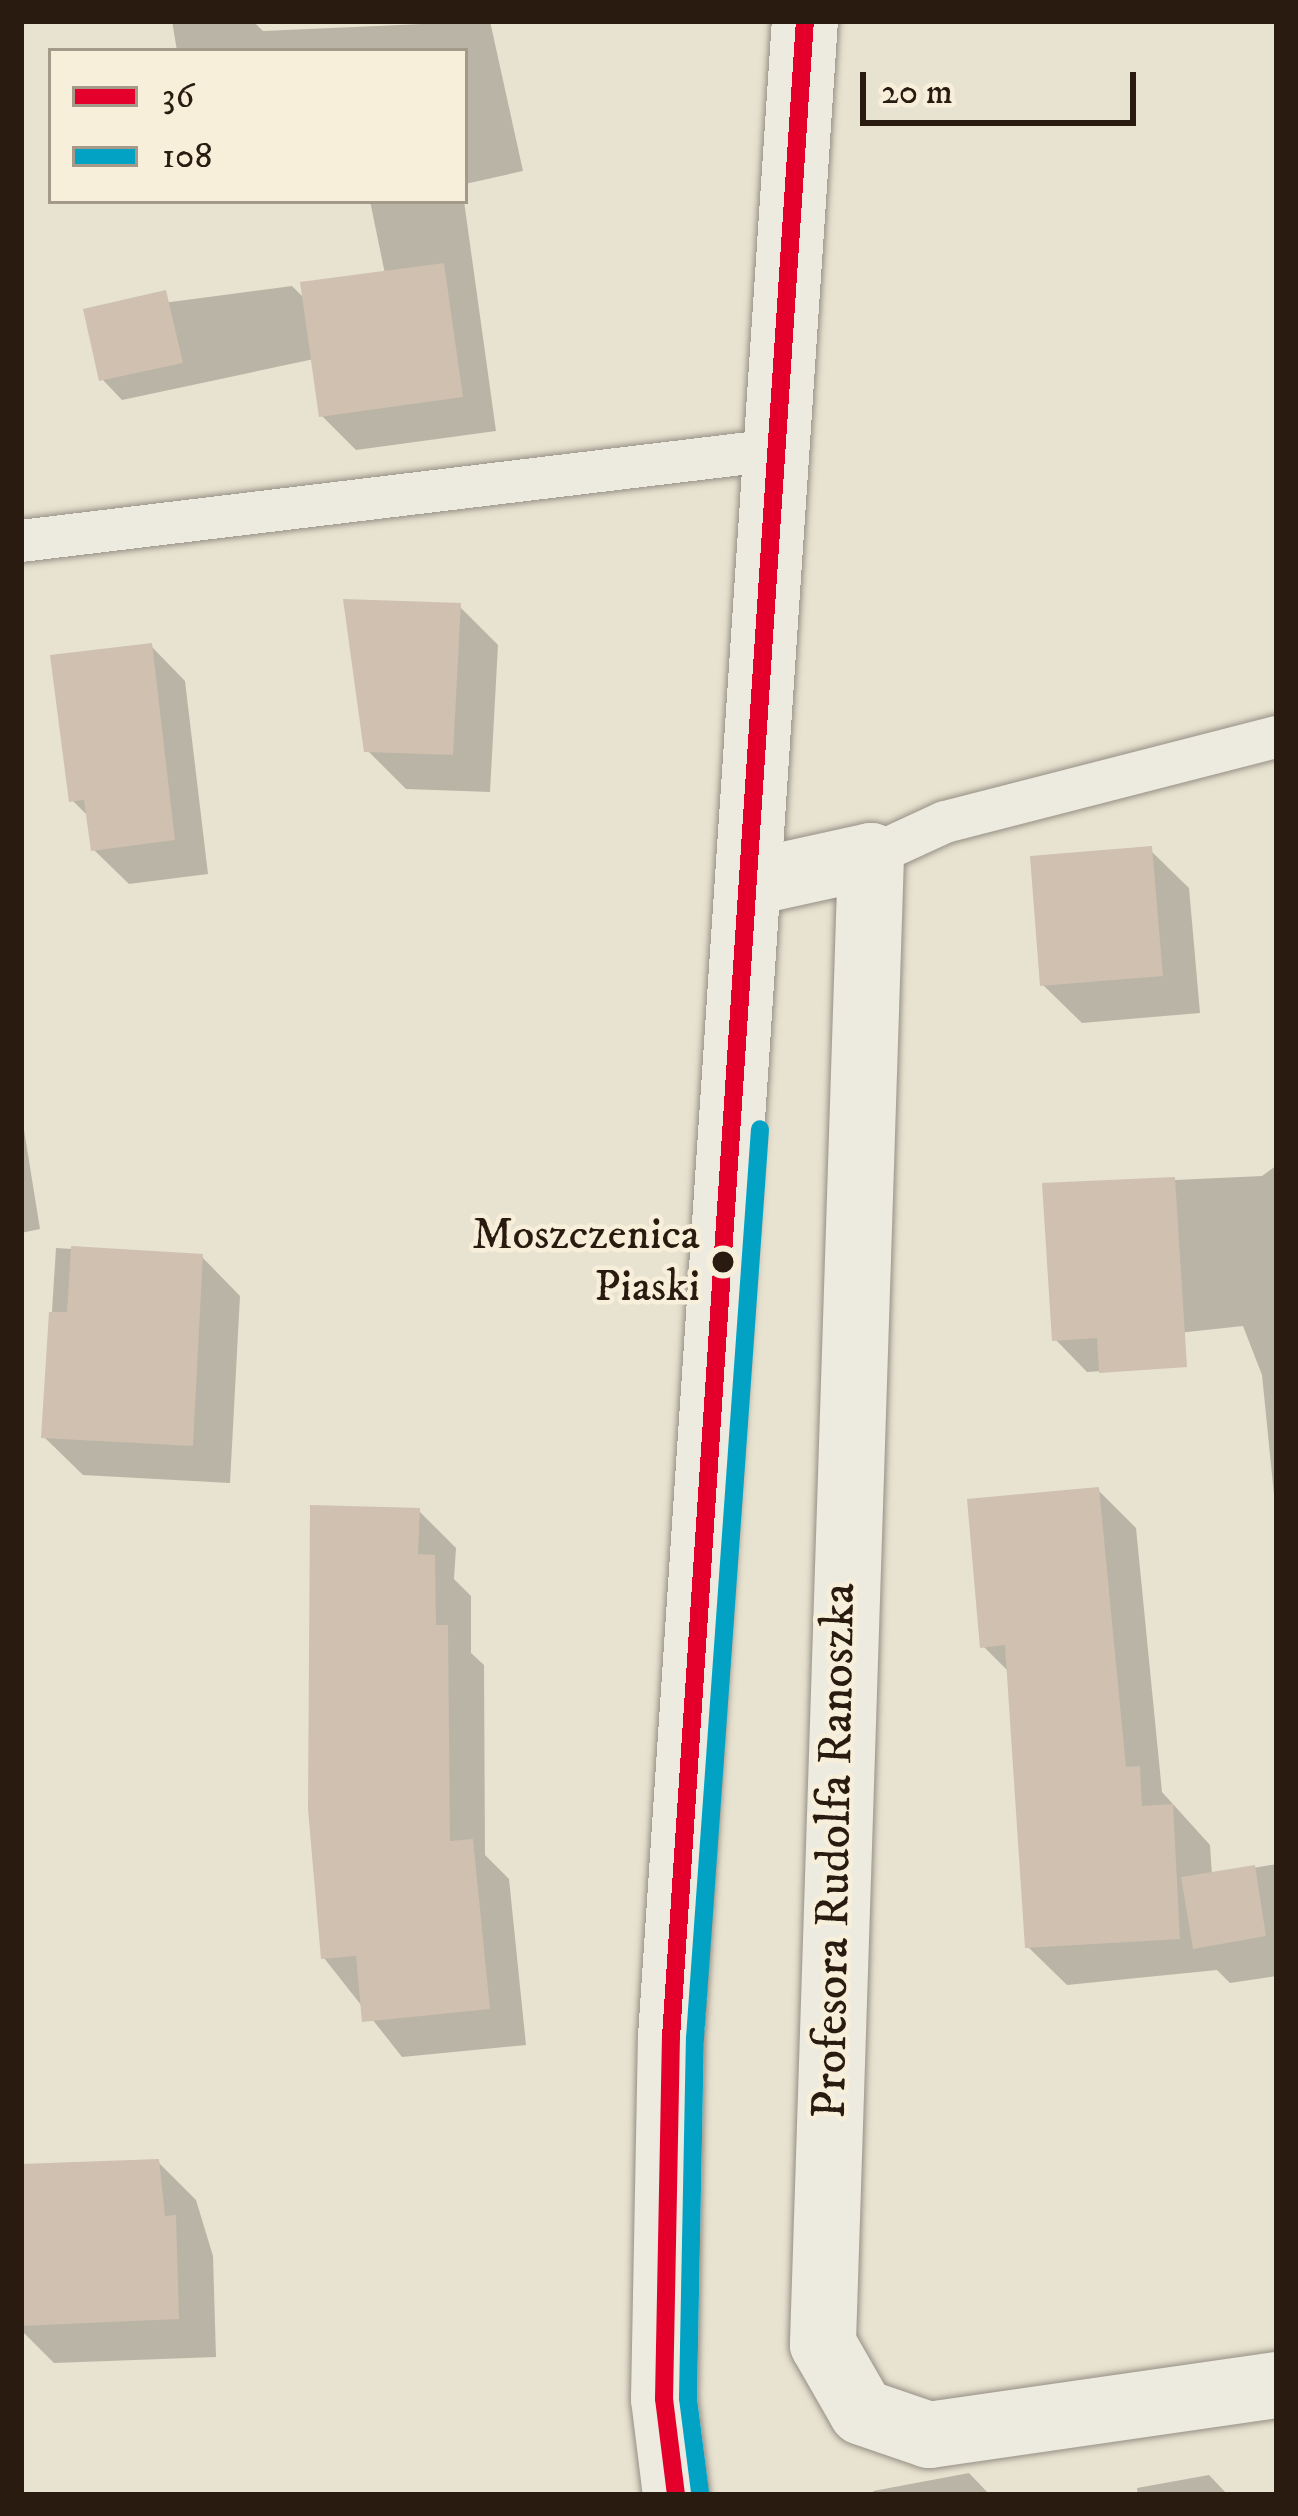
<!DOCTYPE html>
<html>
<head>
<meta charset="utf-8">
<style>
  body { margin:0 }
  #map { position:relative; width:1298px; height:2516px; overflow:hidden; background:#e8e2d0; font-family:"IM FELL DW Pica",serif }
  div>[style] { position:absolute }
  .shadow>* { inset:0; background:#0003 }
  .building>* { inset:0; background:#cfc0b0 }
  .roads { filter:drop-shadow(0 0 3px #969085) drop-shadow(0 0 3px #969085) }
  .lane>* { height:42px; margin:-21px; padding:0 21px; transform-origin:21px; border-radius:21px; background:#edeae0 }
  .street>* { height:66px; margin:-33px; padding:0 33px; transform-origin:33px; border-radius:33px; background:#edeae0 }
  .secondary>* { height:66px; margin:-33px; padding:0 33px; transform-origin:33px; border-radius:33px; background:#edeae0 }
  .bus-1>* { height:18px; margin:-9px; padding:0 9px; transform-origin:9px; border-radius:9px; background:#e4002b }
  .bus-2>* { height:18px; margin:-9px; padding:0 9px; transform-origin:9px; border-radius:9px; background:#02a2c5 }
  .dots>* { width:33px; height:33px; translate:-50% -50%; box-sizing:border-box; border:6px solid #f7efda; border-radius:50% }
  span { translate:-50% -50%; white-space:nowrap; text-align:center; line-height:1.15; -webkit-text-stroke:9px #f7efda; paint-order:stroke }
  .bus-label { font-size:45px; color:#2a1b11 }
  .right { translate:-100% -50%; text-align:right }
  .street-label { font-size:48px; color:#2a1b11 }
  .frame { position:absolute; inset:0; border:24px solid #2a1b11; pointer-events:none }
  .legend { position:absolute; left:48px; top:48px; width:420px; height:156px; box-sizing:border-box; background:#f7efda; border:3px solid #a59a8a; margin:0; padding:15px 21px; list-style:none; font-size:36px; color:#2a1b11 }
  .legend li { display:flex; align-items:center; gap:24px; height:60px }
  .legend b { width:60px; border:3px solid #a59a8a }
  .scale { position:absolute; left:860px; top:72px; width:276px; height:54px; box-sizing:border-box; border:6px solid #2a1b11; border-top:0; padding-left:15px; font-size:36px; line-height:42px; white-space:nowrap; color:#2a1b11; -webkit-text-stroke:9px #f7efda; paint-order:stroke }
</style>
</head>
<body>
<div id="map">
  <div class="shadow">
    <div style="clip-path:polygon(172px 21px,253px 21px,263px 31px,490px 21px,523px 171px,465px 184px,465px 51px,177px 51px)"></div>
    <div style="clip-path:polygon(370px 201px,464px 201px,496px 431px,356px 450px,322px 416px,314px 359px,122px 400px,102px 379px,87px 313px,292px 286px,306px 300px,385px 274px)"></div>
    <div style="clip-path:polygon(459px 606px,498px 645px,490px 792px,406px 789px,367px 750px)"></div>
    <div style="clip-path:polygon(151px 646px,185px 681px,208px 874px,129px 884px,94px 850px,90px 818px,72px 800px)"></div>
    <div style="clip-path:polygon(1150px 850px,1189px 888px,1200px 1013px,1082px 1023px,1043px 985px)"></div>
    <div style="clip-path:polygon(21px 1111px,40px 1229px,21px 1233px)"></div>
    <div style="clip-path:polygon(1277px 1165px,1277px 1525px,1262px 1375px,1243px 1326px,1178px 1333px,1180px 1366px,1087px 1372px,1055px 1339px,1045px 1186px,1262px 1176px)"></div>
    <div style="clip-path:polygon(56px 1248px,202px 1257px,240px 1296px,230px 1483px,83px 1475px,44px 1437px)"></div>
    <div style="clip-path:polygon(1098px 1490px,1136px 1528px,1162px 1792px,1210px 1845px,1212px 1875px,1277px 1864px,1277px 1976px,1230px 1983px,1217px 1970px,1067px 1985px,1028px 1947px,1010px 1673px,983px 1646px)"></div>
    <div style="clip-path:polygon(419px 1511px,456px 1548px,454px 1579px,471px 1596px,471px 1653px,484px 1665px,485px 1855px,509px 1879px,526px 2045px,402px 2057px,324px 1958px)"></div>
    <div style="clip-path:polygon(158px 2162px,196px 2200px,213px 2256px,216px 2357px,54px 2363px,21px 2330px,21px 2167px)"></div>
    <div style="clip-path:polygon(969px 2473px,990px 2495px,874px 2495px,873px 2491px)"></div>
    <div style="clip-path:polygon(1209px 2475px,1228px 2495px,1138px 2495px,1137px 2488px)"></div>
  </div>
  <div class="building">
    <div style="clip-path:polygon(444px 263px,463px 397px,319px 417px,300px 282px)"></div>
    <div style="clip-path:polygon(166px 290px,183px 363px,99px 381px,83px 309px)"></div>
    <div style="clip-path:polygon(343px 599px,461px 603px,453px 755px,364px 752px)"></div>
    <div style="clip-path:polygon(152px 643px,175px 840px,91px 851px,84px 800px,69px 802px,50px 655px)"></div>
    <div style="clip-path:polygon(1152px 846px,1163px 976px,1040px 986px,1030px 856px)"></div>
    <div style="clip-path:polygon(1175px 1177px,1187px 1367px,1099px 1373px,1097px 1338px,1052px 1341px,1042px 1183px)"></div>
    <div style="clip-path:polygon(71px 1246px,203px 1254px,193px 1446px,41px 1438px,49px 1312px,67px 1312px)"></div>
    <div style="clip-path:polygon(1099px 1487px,1126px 1767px,1140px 1766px,1142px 1806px,1173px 1804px,1180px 1939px,1025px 1948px,1005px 1645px,980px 1648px,967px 1499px)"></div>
    <div style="clip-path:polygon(310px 1505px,420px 1508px,418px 1554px,435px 1555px,436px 1625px,448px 1625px,450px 1841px,473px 1839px,490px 2009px,362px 2022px,356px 1956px,321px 1959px,308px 1809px)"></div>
    <div style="clip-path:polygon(1255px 1865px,1266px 1936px,1193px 1949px,1181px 1877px)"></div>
    <div style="clip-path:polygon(159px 2159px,165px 2216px,176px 2215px,179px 2319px,21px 2326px,21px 2164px)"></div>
  </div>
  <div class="roads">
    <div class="lane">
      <div style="left:21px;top:541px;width:767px;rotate:-6.89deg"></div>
      <div style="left:871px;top:856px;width:81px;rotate:-24.7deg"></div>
      <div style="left:945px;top:822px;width:343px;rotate:-14.4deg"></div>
    </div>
    <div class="street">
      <div style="left:753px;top:882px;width:121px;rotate:-12.4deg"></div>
      <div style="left:871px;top:856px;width:1489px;rotate:91.85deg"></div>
      <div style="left:823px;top:2344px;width:78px;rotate:60.2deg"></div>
      <div style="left:862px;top:2412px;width:71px;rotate:18.9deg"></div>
      <div style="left:929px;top:2435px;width:352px;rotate:-8.2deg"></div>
    </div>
    <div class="secondary">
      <div style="left:676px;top:2495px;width:97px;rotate:-97.1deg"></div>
      <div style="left:664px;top:2399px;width:362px;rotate:-88.9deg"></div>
      <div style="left:671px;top:2037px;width:2020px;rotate:-86.2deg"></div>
    </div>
  </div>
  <div class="bus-1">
    <div style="left:676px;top:2495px;width:97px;rotate:-97.1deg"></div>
    <div style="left:664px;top:2399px;width:362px;rotate:-88.9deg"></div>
    <div style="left:671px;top:2037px;width:2020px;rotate:-86.2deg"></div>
  </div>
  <div class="bus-2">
    <div style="left:700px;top:2492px;width:95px;rotate:-97.3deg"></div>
    <div style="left:688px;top:2398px;width:360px;rotate:-88.9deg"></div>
    <div style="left:695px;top:2038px;width:911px;rotate:-85.91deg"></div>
  </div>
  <div class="dots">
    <div style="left:723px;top:1262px;background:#2a1b11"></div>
  </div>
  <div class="bus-label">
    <span class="right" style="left:700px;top:1262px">Moszczenica<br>Piaski</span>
  </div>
  <div class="street-label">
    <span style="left:835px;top:1851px;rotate:-89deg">Profesora Rudolfa Ranoszka</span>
  </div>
  <div class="frame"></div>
  <ul class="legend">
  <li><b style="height:15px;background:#e4002b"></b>36</li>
  <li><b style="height:15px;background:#02a2c5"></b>108</li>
  </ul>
  <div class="scale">20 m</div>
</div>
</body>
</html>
